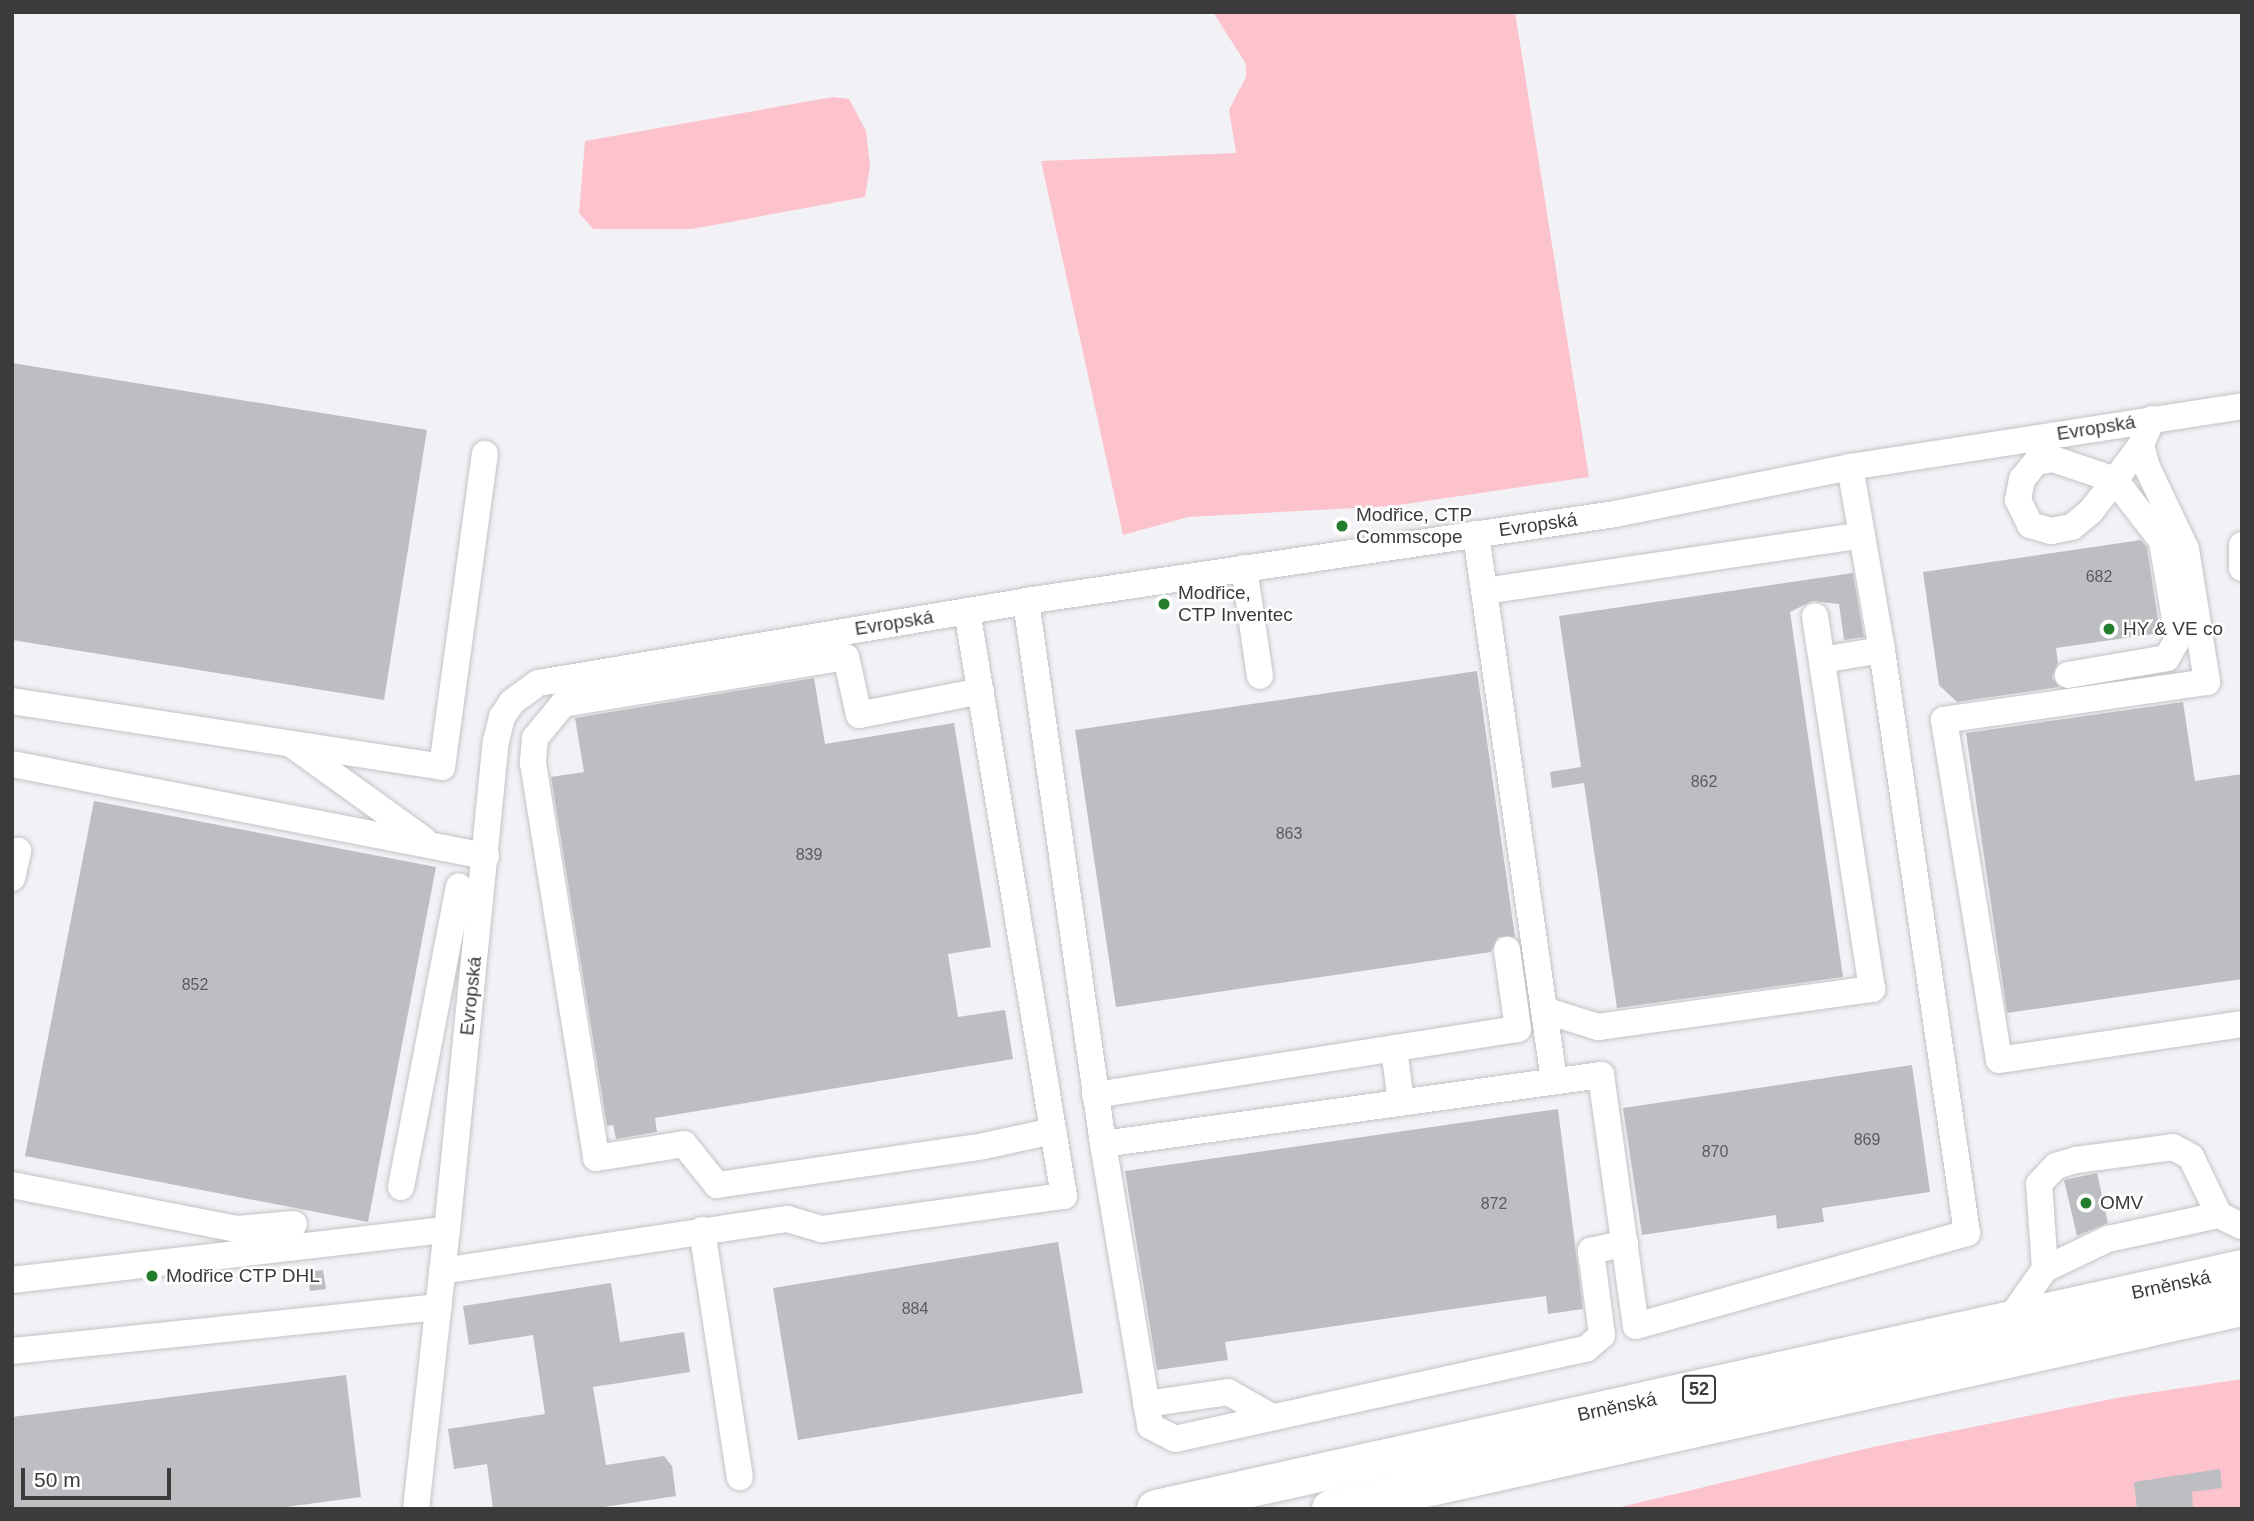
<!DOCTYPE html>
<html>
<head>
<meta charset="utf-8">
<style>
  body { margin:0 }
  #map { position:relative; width:2254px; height:1521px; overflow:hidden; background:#f2f1f5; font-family:Helvetica,sans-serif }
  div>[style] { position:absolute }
  .green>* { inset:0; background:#fdc3cd }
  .building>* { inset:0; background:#bcbec2 }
  .roads { filter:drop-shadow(0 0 2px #c4c3c7) drop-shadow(0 0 2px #c4c3c7) }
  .minor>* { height:26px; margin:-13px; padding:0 13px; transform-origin:13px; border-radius:13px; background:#fff }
  .highway>* { height:38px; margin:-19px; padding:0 19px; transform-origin:19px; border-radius:19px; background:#fff }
  .dots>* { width:19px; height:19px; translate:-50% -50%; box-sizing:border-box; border:4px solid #fff; border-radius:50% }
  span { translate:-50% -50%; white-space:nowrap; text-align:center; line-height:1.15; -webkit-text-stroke:5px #fff; paint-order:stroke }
  .number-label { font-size:16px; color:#5b5c5e }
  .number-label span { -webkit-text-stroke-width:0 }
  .shield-label span { padding:2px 5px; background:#fff; border:2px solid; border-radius:5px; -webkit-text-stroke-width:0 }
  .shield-label { font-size:18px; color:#3b3b3c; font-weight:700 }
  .street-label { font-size:19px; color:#3b3b3c }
  .poi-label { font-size:19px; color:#3b3b3c }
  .left { translate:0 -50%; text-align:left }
  .frame { position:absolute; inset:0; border:14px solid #3b3b3c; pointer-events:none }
  .scale { position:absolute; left:21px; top:1468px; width:150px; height:32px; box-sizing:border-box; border:4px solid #3b3b3c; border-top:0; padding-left:9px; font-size:21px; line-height:24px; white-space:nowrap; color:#3b3b3c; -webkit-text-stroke:5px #fff; paint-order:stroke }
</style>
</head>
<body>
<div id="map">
  <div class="green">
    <div style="clip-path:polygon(1213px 12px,1515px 12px,1589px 477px,1392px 506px,1188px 517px,1123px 535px,1041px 161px,1236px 153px,1229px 110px,1246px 77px,1246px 64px)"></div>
    <div style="clip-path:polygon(833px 97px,849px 99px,866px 131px,870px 166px,865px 197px,692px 229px,593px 229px,579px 213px,585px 141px)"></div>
    <div style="clip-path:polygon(2242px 1379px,2242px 1509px,1612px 1509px,1873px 1447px,2122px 1397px)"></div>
  </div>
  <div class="building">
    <div style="clip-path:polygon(12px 363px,427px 430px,384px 700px,12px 640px)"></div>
    <div style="clip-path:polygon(2141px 540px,2147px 547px,2160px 633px,2056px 648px,2058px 663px,2052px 677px,2059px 687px,1957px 702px,1939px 685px,1923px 572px)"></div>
    <div style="clip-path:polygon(1853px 573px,1864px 637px,1844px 640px,1839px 604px,1812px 601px,1790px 612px,1843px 977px,1617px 1008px,1584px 783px,1552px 788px,1550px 772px,1581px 767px,1559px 616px)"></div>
    <div style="clip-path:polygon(1477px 671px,1515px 937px,1498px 937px,1491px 952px,1116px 1007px,1075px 730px)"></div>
    <div style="clip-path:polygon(814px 678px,825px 744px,954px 723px,991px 947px,948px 954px,958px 1017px,1005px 1010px,1013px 1059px,655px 1118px,657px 1132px,616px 1139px,613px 1125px,607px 1126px,551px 777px,584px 772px,575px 718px)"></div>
    <div style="clip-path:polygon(2183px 702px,2195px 781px,2242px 774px,2242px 979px,2007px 1013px,1966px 733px)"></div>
    <div style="clip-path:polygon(94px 801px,436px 867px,368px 1222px,25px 1156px)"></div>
    <div style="clip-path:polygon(1912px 1065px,1930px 1192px,1822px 1208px,1824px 1222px,1777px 1229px,1776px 1215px,1642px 1235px,1623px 1108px)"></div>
    <div style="clip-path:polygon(1558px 1109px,1583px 1309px,1548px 1314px,1546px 1296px,1439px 1311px,1225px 1342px,1228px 1360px,1157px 1370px,1125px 1171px)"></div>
    <div style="clip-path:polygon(2097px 1173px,2108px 1223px,2077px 1236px,2064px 1180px)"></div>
    <div style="clip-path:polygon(1058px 1242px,1083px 1393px,798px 1440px,773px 1288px)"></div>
    <div style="clip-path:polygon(323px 1270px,326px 1289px,310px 1291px,307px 1272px)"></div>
    <div style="clip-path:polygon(611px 1283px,620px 1342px,684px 1332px,690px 1372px,593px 1387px,606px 1465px,664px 1456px,672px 1466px,676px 1496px,591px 1509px,493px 1509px,487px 1464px,454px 1469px,448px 1429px,545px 1414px,533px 1335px,469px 1345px,463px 1306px)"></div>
    <div style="clip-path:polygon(346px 1375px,361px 1497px,271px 1509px,12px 1509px,12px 1417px)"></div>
    <div style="clip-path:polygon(2220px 1469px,2222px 1488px,2192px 1492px,2193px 1507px,2137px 1509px,2134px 1482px)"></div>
  </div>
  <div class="roads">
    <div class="minor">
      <div style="left:2152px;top:419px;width:28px;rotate:113deg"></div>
      <div style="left:2141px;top:445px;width:23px;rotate:75deg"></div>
      <div style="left:2147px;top:467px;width:91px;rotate:64.6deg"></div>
      <div style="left:2186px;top:549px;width:135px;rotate:81deg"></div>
      <div style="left:2207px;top:682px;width:266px;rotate:171.8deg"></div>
      <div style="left:1944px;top:720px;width:344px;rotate:80.8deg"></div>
      <div style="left:1999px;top:1060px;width:246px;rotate:-8.4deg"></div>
      <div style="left:1476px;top:534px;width:553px;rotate:81.88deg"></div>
      <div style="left:2242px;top:545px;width:23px;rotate:90deg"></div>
      <div style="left:1244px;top:568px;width:109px;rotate:81.6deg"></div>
      <div style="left:1485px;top:591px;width:381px;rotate:-8.4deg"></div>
      <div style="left:1026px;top:601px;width:548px;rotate:81.93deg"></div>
      <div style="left:1103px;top:1144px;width:503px;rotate:-7.89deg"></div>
      <div style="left:1601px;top:1075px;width:253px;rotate:82.1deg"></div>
      <div style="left:1636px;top:1326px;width:344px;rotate:-15.7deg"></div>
      <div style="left:1967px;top:1233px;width:589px;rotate:-98.3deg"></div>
      <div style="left:1822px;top:660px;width:61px;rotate:-9.5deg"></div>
      <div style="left:1882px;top:650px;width:186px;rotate:-99.9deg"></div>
      <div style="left:2068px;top:675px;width:100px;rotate:-9.7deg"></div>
      <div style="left:2167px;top:658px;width:18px;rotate:-61deg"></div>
      <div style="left:2176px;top:642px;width:17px;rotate:-90deg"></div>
      <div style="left:2176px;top:625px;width:85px;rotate:-99.5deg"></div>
      <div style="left:2162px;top:541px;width:77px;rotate:-127.6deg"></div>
      <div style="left:2115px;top:480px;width:65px;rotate:-161.3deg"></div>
      <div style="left:2053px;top:459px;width:17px;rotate:170deg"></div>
      <div style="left:2036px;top:462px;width:22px;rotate:129deg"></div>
      <div style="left:2022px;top:479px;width:21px;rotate:101deg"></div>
      <div style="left:2018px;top:500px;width:28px;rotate:64deg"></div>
      <div style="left:2030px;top:525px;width:22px;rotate:16deg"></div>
      <div style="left:2051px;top:531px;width:21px;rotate:-11deg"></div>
      <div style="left:2072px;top:527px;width:25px;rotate:-40deg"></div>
      <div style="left:2091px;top:511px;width:39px;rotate:-52deg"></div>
      <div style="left:2115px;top:480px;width:44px;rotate:-53.4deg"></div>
      <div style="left:981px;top:691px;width:124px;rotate:168.9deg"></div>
      <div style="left:859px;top:715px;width:59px;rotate:-102.6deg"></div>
      <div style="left:846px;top:657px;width:287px;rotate:170.6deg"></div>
      <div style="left:563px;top:704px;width:44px;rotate:129.5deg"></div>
      <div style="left:535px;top:738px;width:25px;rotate:95deg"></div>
      <div style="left:533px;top:763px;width:400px;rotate:80.9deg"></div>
      <div style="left:596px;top:1158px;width:89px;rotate:-9deg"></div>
      <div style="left:684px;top:1144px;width:53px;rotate:51.2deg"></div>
      <div style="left:717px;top:1185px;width:270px;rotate:-8.3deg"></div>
      <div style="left:984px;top:1146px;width:71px;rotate:-12.3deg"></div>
      <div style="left:12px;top:701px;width:435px;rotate:8.7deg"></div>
      <div style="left:442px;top:767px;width:316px;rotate:-82.2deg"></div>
      <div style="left:295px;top:747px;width:158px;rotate:35.7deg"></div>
      <div style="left:12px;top:764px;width:483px;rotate:11deg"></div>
      <div style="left:12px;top:878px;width:28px;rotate:-77deg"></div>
      <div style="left:1544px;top:1010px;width:57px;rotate:17.5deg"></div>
      <div style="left:1598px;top:1027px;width:277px;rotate:-7.9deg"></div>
      <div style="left:1872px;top:989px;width:377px;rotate:-98.7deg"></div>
      <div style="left:1394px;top:1048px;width:55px;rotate:82.7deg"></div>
      <div style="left:1095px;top:1095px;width:428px;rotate:-8.9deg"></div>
      <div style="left:1518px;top:1029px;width:80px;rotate:-97.9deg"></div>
      <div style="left:1103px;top:1144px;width:286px;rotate:80.5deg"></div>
      <div style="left:1150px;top:1426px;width:28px;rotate:27deg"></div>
      <div style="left:1175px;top:1439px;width:421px;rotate:-12.4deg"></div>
      <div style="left:1586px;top:1349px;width:21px;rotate:-41deg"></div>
      <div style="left:1602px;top:1335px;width:85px;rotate:-97.5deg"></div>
      <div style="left:1591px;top:1251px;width:35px;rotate:-13deg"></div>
      <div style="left:12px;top:1185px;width:229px;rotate:11.1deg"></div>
      <div style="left:237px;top:1229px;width:57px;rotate:-5deg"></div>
      <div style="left:401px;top:1187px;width:306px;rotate:-79.1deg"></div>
      <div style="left:702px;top:1230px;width:250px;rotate:81.3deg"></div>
      <div style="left:2045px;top:1269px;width:85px;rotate:-94deg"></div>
      <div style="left:2039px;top:1184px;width:25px;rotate:-47deg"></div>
      <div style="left:2056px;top:1166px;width:21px;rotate:-17deg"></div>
      <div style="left:2076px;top:1160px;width:98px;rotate:-7.6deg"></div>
      <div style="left:2173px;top:1147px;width:21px;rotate:29deg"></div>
      <div style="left:2191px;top:1157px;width:64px;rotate:64.2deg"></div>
      <div style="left:442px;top:1271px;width:349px;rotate:-8.6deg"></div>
      <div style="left:787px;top:1219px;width:36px;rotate:16deg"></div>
      <div style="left:822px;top:1229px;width:244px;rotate:-7.8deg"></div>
      <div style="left:1064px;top:1196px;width:593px;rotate:-99.41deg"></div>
      <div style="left:12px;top:1280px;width:438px;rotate:-6.6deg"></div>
      <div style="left:447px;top:1230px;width:491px;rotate:-84.3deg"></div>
      <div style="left:496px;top:741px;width:25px;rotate:-76deg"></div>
      <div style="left:502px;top:717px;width:18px;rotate:-56deg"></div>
      <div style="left:512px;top:702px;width:32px;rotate:-36deg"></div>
      <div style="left:538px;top:683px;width:495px;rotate:-9.5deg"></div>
      <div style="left:1026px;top:601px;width:595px;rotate:-8.4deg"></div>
      <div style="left:1615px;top:514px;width:240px;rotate:-11.3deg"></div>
      <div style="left:1850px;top:467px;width:397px;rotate:-8.8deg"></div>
      <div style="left:2009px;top:1320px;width:62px;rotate:-54.8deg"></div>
      <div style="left:2045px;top:1269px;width:70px;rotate:-25.5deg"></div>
      <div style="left:2108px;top:1239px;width:114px;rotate:-12.2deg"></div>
      <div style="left:2219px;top:1215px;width:25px;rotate:26deg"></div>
      <div style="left:12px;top:1351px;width:429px;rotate:-5.9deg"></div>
      <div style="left:1146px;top:1404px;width:83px;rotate:-8.3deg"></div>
      <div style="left:1228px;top:1392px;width:51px;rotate:29.6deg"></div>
      <div style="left:416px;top:1509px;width:281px;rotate:-83.7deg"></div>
    </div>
    <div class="highway">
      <div style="left:1156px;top:1509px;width:1112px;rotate:-12.46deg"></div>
      <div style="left:1331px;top:1509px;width:933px;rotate:-12.5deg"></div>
    </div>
  </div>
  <div class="dots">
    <div style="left:1342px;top:526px;background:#237d2c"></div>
    <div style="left:1164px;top:604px;background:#237d2c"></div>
    <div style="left:2109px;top:629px;background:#237d2c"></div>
    <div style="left:2086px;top:1203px;background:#237d2c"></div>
    <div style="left:152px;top:1276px;background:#237d2c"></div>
  </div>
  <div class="number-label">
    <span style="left:2099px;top:577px">682</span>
    <span style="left:1704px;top:782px">862</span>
    <span style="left:1289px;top:834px">863</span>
    <span style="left:809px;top:855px">839</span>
    <span style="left:195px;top:985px">852</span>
    <span style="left:1867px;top:1140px">869</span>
    <span style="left:1715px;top:1152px">870</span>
    <span style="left:1494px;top:1204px">872</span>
    <span style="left:915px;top:1309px">884</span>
  </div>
  <div class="shield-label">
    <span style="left:1699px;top:1389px">52</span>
  </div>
  <div class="street-label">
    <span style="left:2096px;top:428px;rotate:-9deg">Evropská</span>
    <span style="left:1538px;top:525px;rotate:-8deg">Evropská</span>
    <span style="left:894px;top:623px;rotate:-9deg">Evropská</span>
    <span style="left:471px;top:996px;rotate:-84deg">Evropská</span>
    <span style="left:2171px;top:1285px;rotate:-12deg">Brněnská</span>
    <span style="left:1617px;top:1407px;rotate:-12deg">Brněnská</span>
  </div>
  <div class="poi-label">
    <span class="left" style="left:1356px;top:526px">Modřice, CTP<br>Commscope</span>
    <span class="left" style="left:1178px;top:604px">Modřice,<br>CTP Inventec</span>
    <span class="left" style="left:2123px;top:629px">HY &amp; VE co</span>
    <span class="left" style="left:2100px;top:1203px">OMV</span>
    <span class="left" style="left:166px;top:1276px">Modřice CTP DHL</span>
  </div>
  <div class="frame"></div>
  <div class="scale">50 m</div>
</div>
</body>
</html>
